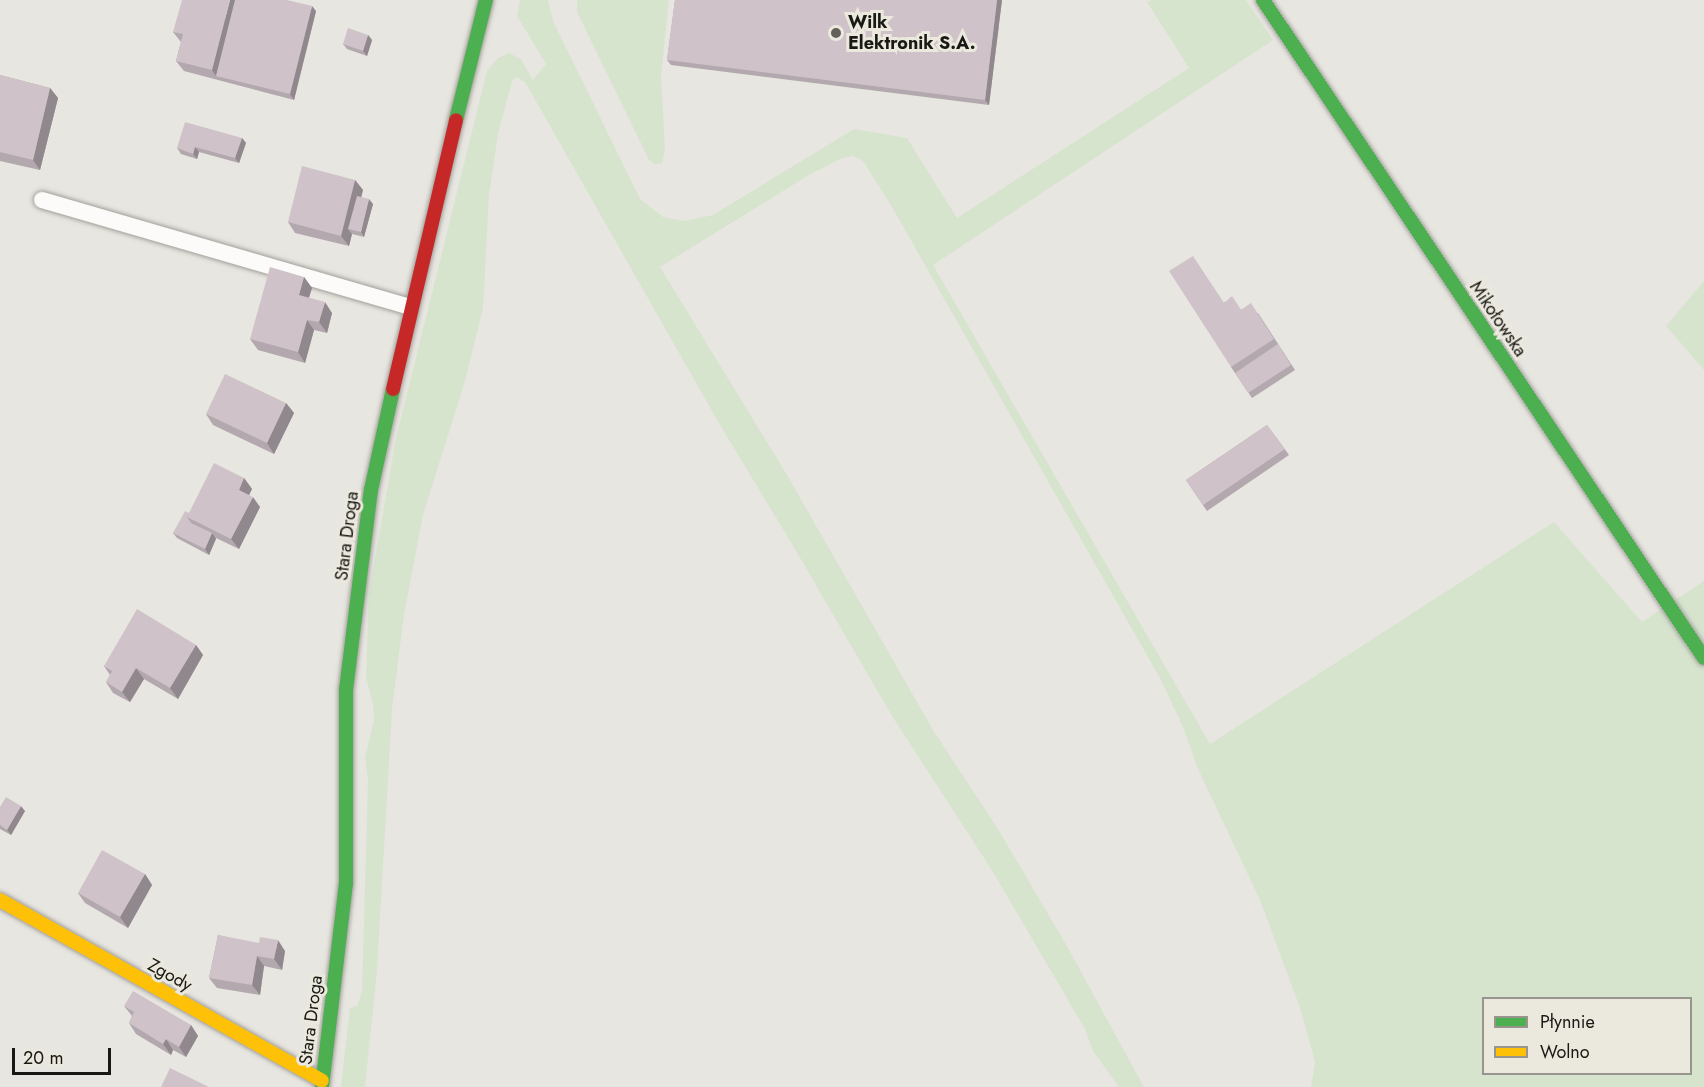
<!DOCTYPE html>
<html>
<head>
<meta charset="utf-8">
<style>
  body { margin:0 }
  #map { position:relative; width:1704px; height:1087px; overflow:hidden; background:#e8e6e0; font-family:Jost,sans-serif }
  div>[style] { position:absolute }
  .green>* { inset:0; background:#d6e4ce }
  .roads { filter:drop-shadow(0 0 2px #a2a09b) drop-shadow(0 0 2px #a2a09b) }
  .lane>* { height:16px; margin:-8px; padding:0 8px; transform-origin:8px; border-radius:8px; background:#fcfbfa }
  .fast>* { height:14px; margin:-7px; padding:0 7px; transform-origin:7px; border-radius:7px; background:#4caf50 }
  .slow>* { height:14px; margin:-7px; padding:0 7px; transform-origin:7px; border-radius:7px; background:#ffc107 }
  .jam>* { height:14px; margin:-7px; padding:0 7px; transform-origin:7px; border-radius:7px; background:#c62828 }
  .wall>* { inset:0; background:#b2a8ad }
  .shaded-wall>* { inset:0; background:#91888d }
  .building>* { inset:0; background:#cfc3c9 }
  .dots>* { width:16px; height:16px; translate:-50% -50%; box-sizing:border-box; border:3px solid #ebe8dd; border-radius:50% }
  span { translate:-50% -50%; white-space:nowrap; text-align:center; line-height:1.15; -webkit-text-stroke:6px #ebe8dd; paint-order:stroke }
  .poi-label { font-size:18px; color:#191814; font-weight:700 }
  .left { translate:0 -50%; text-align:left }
  .street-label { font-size:18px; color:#191814 }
  .legend { position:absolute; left:1482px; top:997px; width:210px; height:78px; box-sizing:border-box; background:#ebe8dd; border:2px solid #97958d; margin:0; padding:8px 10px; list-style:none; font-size:18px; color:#191814 }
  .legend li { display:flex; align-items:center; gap:12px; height:30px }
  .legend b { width:30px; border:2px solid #97958d }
  .scale { position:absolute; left:12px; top:1048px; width:99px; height:27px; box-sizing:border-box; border:3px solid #191814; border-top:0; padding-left:8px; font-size:18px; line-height:21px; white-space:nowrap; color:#191814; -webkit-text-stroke:4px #ebe8dd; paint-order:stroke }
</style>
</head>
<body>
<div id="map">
  <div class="green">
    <div style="clip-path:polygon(evenodd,520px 0,548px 0,553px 21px,640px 199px,663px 217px,684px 221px,713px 215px,854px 129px,907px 138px,957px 218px,1189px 68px,1147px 2px,1151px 0,1246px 0,1273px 40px,933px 265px,1210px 744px,1554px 522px,1642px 622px,1704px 581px,1704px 1087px,1311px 1087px,1315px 1062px,1300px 1008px,1260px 900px,1198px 769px,1183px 727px,1161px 680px,892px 207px,863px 161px,853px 156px,842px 158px,809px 175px,660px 267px,787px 475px,933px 730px,998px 829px,1068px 948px,1144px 1087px,1119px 1087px,1093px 1051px,1085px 1029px,993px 872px,892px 716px,792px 544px,720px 425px,525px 82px,516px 77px,512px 81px,498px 134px,489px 195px,483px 308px,465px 381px,423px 515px,404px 615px,392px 709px,377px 971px,365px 1087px,341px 1087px,350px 1008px,357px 1006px,362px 991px,368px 780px,365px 758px,374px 720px,373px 704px,366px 678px,369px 594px,396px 438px,487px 71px,498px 58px,509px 53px,521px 59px,533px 80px,546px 64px,517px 16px,520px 0,1484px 998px,1690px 998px,1690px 1074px,1484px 1074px,1484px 998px)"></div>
    <div style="clip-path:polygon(577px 0,669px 0,661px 75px,665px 151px,662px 163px,655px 164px,649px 160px,577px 12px)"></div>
    <div style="clip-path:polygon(1704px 281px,1704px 370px,1666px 326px)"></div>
  </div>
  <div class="roads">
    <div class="lane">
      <div style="left:42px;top:200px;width:383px;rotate:16.2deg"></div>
    </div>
    <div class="fast">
      <div style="left:1263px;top:0;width:792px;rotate:56.17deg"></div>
      <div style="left:456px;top:120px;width:124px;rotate:-76deg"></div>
      <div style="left:322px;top:1087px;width:205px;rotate:-83.3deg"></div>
      <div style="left:346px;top:883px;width:193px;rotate:-90deg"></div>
      <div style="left:346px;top:690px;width:202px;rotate:-82.9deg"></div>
      <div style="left:371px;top:490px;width:103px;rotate:-77.7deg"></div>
    </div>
    <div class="slow">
      <div style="left:0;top:900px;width:369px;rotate:29.3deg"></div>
    </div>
    <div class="jam">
      <div style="left:393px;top:389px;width:276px;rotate:-76.8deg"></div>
    </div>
  </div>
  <div class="wall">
    <div style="clip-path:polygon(675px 0,1002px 0,989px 105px,671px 65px,667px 60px)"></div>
    <div style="clip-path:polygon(290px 1px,316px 11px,294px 100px,184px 71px,176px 61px,181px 42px,173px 32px)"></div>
    <div style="clip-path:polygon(368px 35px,372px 40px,367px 56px,347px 49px,343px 44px)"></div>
    <div style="clip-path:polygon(0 75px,50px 88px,58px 98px,40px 170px,0 161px)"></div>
    <div style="clip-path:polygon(242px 138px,246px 143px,239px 163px,199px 152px,197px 159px,181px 154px,177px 148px)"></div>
    <div style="clip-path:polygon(355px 180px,363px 190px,361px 197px,373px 204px,364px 237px,352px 234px,349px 246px,295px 233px,288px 222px)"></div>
    <div style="clip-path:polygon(304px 277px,312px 288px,309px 298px,332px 313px,327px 333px,314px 330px,305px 363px,258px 350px,250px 339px)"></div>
    <div style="clip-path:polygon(1224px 302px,1242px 310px,1258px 313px,1295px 370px,1252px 398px,1231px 367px)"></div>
    <div style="clip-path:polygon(286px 403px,294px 413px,274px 454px,213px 425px,206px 414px)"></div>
    <div style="clip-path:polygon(1267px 425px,1289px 455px,1207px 511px,1186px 480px)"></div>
    <div style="clip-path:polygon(244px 478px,252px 489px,249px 495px,260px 507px,239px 549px,216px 538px,209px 555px,177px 538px,173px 533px,189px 513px)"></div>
    <div style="clip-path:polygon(196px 645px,203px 655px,178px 699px,144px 679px,130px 702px,113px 693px,106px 682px,110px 675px,104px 666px)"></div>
    <div style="clip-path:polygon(0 807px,25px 811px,11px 835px,0 829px)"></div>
    <div style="clip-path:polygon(145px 874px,152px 885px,128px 928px,85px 903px,78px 893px)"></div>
    <div style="clip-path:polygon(218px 935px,285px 951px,282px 970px,264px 966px,260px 995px,217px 988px,209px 978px)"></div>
    <div style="clip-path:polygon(124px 1006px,191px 1025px,198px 1036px,186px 1057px,173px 1050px,171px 1055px,136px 1034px,129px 1023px,132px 1016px)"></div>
  </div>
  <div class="shaded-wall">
    <div style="clip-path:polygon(230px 0,241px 0,216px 76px,212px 70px)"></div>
    <div style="clip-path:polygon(997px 0,1002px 0,989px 105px,985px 100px)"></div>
    <div style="clip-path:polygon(312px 6px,316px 11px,294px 100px,290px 94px)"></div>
    <div style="clip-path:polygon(368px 35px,372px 40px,367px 56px,363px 51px)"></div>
    <div style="clip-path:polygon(50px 88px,58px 98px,40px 170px,33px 160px)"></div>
    <div style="clip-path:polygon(242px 138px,246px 143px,239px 163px,235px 158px)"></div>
    <div style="clip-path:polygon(195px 147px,199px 152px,197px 159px,193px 154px)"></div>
    <div style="clip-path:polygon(355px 180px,363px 190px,353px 230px,348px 229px,352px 234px,349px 246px,341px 236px)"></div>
    <div style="clip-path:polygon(369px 199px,373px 204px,364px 237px,361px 232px)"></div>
    <div style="clip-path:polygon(304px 277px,312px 288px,306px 306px,299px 295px)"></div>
    <div style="clip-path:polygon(325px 302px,332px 313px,327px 333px,319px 322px)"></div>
    <div style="clip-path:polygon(307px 320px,314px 330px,305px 363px,298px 352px)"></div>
    <div style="clip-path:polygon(286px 403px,294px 413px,274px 454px,267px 443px)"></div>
    <div style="clip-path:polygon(244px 478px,252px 489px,246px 501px,239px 490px)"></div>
    <div style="clip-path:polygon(253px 497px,260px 507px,239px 549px,231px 539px)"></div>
    <div style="clip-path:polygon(212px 533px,216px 539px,209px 555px,205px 549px)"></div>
    <div style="clip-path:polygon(196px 645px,203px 655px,178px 699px,170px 688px)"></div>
    <div style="clip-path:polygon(136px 668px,144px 679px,130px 702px,122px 692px)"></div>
    <div style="clip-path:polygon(21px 806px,25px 811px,11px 835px,7px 830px)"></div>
    <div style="clip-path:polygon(145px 874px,152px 885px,128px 928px,120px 917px)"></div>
    <div style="clip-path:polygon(278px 940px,285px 951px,282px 970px,274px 959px)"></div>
    <div style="clip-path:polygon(257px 956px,264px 966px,260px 995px,252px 985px)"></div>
    <div style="clip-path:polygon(191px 1025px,198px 1036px,186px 1057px,179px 1047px)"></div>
    <div style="clip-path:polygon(166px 1039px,173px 1050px,171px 1055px,163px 1044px)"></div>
  </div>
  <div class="building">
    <div style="clip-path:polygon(182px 0,230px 0,212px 70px,176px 61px,183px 34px,173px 32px)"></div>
    <div style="clip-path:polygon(235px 0,287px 0,312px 6px,290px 94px,216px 76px)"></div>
    <div style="clip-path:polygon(675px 0,997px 0,985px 100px,667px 60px)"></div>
    <div style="clip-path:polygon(348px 28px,368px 35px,363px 51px,343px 44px)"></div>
    <div style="clip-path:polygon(0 75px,50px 88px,33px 160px,0 152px)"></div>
    <div style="clip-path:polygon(185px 122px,242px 138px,235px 158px,195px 147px,193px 154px,177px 148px)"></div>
    <div style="clip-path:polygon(302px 166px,355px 180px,341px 236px,288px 222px)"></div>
    <div style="clip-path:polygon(357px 196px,369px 199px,361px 232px,348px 229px)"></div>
    <div style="clip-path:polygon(1193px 256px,1224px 303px,1232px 296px,1241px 310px,1251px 303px,1274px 339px,1231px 367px,1169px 271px)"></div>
    <div style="clip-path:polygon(270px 267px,304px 277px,299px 295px,325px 302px,319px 322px,307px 320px,298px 352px,250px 339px)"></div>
    <div style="clip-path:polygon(1278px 344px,1291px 365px,1248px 393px,1235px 373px)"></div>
    <div style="clip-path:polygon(225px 374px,286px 403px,267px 443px,206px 414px)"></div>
    <div style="clip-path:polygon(1267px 425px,1285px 449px,1203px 505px,1186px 480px)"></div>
    <div style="clip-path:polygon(214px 463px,244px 478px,239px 490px,253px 497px,231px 539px,187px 517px)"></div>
    <div style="clip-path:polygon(185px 511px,189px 513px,187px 517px,191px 523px,212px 533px,205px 549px,173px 533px)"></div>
    <div style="clip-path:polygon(137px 609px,196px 645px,170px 688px,136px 668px,122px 692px,106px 682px,112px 671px,104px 666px)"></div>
    <div style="clip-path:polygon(6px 797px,21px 806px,7px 830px,0 825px,0 807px)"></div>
    <div style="clip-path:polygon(102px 850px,145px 874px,120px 917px,78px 893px)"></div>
    <div style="clip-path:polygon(218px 935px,259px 943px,260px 937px,278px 940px,274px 959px,257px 956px,252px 985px,209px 978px)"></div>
    <div style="clip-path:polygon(133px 991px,191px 1025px,179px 1047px,166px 1039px,163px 1044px,129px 1023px,134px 1012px,124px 1006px)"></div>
    <div style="clip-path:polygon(170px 1068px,209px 1087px,161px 1087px)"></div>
  </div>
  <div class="dots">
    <div style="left:836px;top:33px;background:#61605b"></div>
  </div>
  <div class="poi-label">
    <span class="left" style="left:848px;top:33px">Wilk<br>Elektronik S.A.</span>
  </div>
  <div class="street-label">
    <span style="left:1498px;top:319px;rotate:56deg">Mikołowska</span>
    <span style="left:347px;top:536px;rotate:-83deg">Stara Droga</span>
    <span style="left:170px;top:975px;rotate:29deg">Zgody</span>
    <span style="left:311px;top:1020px;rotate:-83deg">Stara Droga</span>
  </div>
  <ul class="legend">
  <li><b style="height:8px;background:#4caf50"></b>Płynnie</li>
  <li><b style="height:8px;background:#ffc107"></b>Wolno</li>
  </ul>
  <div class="scale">20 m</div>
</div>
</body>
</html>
